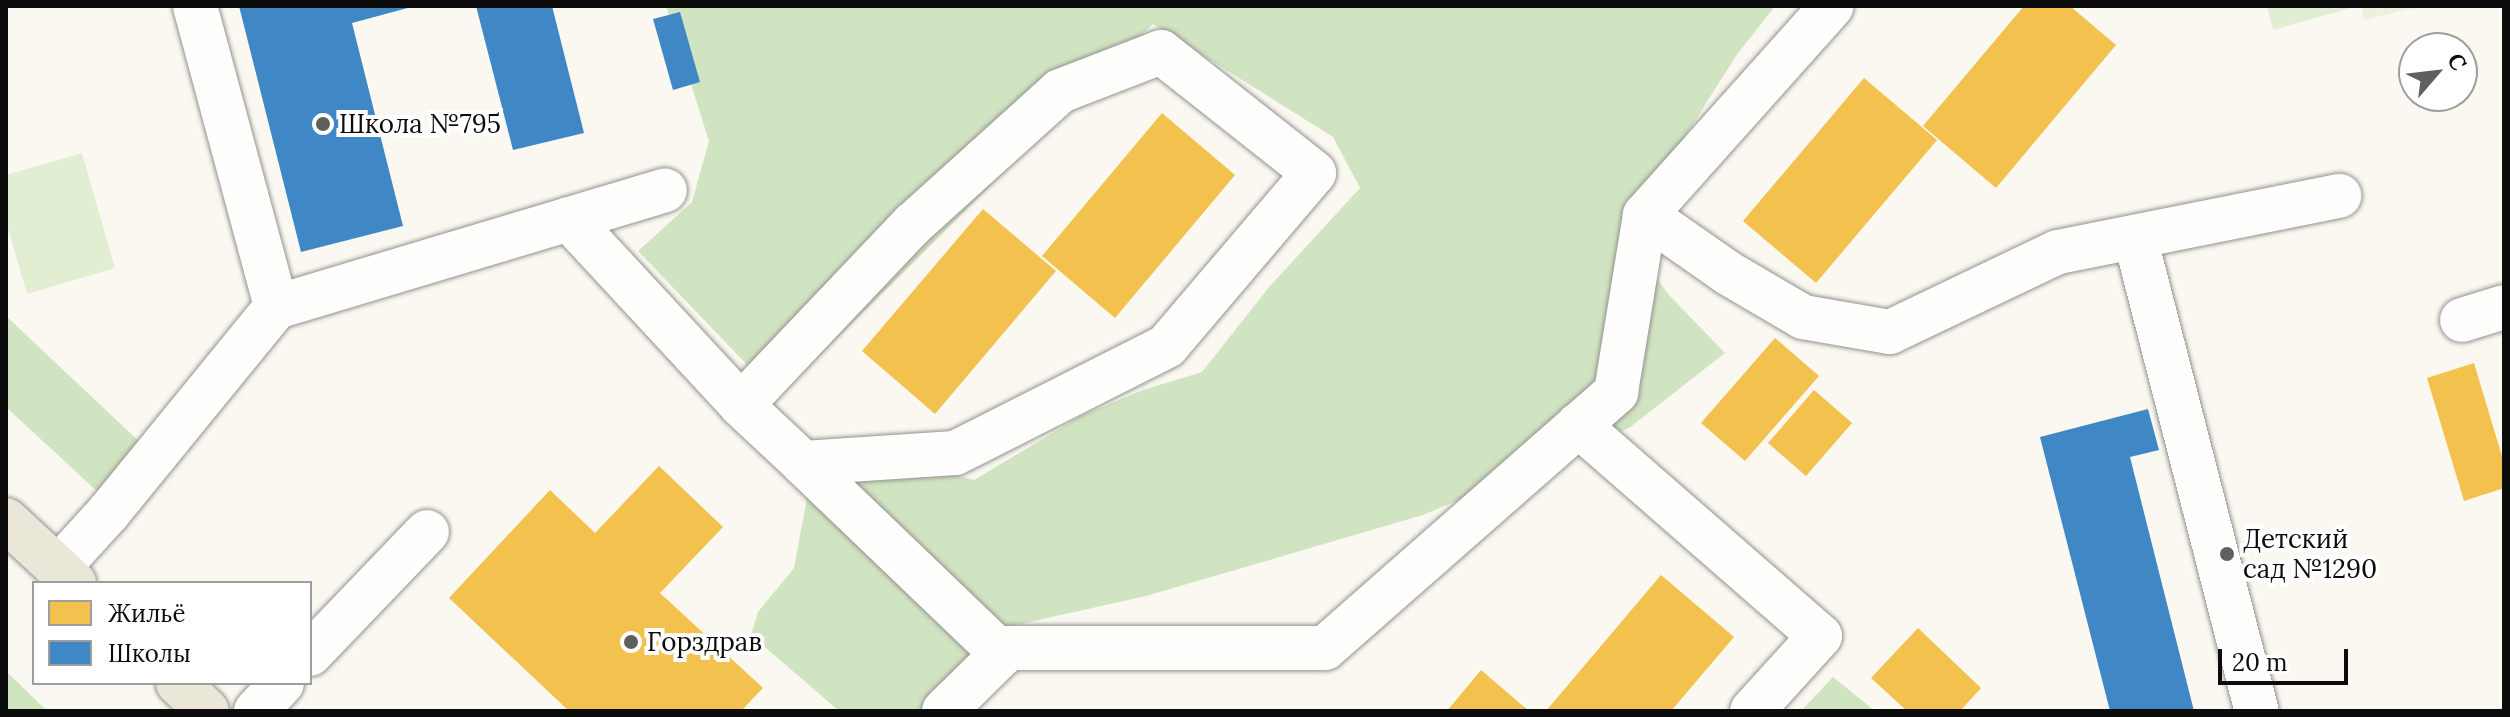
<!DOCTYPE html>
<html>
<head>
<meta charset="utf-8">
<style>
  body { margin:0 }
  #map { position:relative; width:2510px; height:717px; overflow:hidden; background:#faf8f0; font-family:Lora,serif }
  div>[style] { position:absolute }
  .green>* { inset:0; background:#e1eed2 }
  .forest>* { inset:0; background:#d1e4c1 }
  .pitch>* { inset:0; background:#ebf2db }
  .homes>* { inset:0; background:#f2c14e }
  .schools>* { inset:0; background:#3f88c5 }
  .roads { filter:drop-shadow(0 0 2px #93928f) drop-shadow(0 0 2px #93928f) }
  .minor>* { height:44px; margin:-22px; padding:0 22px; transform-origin:22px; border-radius:22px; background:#fefefd }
  .major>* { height:44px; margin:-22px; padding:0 22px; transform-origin:22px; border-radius:22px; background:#eae7d9 }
  .dots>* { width:22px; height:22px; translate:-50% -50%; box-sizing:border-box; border:4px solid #fff; border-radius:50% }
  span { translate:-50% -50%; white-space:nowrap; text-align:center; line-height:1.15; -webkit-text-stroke:8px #fff; paint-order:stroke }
  .poi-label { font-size:26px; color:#0c0c0c }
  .left { translate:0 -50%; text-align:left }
  .frame { position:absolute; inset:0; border:8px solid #0c0c0c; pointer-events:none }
  .legend { position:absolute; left:32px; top:581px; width:280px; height:104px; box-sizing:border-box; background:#fff; border:2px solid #9e9e9e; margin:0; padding:10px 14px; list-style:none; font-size:24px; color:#0c0c0c }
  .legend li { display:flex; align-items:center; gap:16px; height:40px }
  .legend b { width:40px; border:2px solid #9e9e9e }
  .north { position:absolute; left:2398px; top:32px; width:80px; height:80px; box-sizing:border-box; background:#fff; border:2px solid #9e9e9e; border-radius:50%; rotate:62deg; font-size:22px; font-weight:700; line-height:32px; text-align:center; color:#0c0c0c }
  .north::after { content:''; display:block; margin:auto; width:28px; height:36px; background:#5f5f5c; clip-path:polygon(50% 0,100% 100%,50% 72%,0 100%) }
  .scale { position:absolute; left:2218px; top:649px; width:130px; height:36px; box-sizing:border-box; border:4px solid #0c0c0c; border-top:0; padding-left:10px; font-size:24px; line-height:28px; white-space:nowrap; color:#0c0c0c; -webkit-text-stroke:6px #fff; paint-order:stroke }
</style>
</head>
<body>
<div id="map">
  <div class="green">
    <div style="clip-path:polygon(2267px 6px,2350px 6px,2351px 8px,2273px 30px)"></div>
    <div style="clip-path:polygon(82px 153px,115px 268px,27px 294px,6px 222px,6px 175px)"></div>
  </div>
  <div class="forest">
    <div style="clip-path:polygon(666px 6px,1775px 6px,1736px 56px,1624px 233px,1669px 295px,1725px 353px,1629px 428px,1423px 515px,1146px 596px,1002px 628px,926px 711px,839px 711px,751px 635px,758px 612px,794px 568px,807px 498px,860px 459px,911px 464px,974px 480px,1081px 416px,1143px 390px,1202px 372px,1270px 286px,1360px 188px,1333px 137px,1153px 24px,778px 397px,638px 251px,692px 202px,709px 141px)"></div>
    <div style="clip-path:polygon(6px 316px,145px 447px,100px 494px,6px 407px)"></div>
    <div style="clip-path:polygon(6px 671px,47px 711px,6px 711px)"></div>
    <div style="clip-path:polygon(1833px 677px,1875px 711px,1801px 711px)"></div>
  </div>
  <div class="pitch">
    <div style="clip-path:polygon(2361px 6px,2418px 6px,2418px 7px,2365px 20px)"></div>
  </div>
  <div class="homes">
    <div style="clip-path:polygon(2024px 6px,2070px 6px,2116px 45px,1996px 188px,1923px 126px)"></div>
    <div style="clip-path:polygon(1864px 78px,1937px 140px,1816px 283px,1743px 221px)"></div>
    <div style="clip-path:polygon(1162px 113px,1235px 175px,1115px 318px,1042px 256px)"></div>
    <div style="clip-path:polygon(983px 209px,1056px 271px,935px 414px,862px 351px)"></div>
    <div style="clip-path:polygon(1775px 338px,1819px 376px,1745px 461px,1701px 423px)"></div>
    <div style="clip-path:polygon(2474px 363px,2504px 463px,2504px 488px,2464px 501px,2427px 378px)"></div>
    <div style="clip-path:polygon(1814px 390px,1852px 423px,1806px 476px,1768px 443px)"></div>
    <div style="clip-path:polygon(659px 466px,723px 527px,660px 593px,763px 688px,741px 711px,569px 711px,449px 598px,550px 490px,595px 533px)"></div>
    <div style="clip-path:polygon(1661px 575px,1734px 637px,1671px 711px,1546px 711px)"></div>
    <div style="clip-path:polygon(1918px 628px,1981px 688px,1960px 711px,1907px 711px,1871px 678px)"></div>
    <div style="clip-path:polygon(1481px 670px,1529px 711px,1447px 711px)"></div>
  </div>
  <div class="schools">
    <div style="clip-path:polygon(239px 6px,415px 6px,352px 23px,403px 226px,301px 252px)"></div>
    <div style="clip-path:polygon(476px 6px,552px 6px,584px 133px,513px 150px)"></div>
    <div style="clip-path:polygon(680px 12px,700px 82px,673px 90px,653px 19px)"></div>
    <div style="clip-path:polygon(2148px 409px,2159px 450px,2130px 457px,2194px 711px,2110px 711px,2040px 437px)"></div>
  </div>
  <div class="roads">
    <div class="minor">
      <div style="left:195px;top:6px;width:312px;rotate:74.9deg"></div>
      <div style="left:1161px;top:52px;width:195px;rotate:38.3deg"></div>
      <div style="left:1314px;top:173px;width:227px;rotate:130.4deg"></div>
      <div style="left:1167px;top:346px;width:237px;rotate:153.2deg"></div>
      <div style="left:955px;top:453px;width:152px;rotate:176.2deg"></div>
      <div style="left:803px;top:463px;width:85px;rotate:-136.9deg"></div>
      <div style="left:741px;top:405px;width:250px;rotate:-46.5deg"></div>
      <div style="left:913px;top:224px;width:198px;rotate:-42.1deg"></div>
      <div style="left:1060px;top:91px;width:108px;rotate:-21.1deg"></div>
      <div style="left:1645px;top:215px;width:101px;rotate:34.9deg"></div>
      <div style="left:1728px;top:273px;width:87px;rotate:30.4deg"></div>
      <div style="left:1803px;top:317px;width:88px;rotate:9.8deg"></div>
      <div style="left:1890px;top:332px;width:186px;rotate:-25.5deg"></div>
      <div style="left:2058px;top:252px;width:287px;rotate:-11.3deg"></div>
      <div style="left:569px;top:219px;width:253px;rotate:47.2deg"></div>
      <div style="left:2135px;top:237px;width:489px;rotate:75.6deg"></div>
      <div style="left:2462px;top:320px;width:44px;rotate:-17.2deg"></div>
      <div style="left:1578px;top:425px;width:321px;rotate:41.1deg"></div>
      <div style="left:1820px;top:636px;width:101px;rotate:132.2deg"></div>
      <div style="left:803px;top:463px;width:276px;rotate:43.8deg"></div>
      <div style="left:58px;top:568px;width:74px;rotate:-47.7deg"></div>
      <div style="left:108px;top:513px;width:266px;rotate:-50.8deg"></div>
      <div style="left:276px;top:307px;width:406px;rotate:-16.7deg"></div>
      <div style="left:310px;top:654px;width:169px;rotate:-46.2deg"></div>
      <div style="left:256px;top:711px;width:38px;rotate:-47deg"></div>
      <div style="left:944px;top:711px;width:90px;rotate:-44.5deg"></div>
      <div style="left:1008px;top:648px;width:317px"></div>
      <div style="left:1325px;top:648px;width:388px;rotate:-41.3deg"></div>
      <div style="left:1616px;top:392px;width:179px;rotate:-80.7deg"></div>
      <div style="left:1645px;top:215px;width:280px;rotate:-48.2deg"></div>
    </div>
    <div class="major">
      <div style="left:6px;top:520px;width:93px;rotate:42.8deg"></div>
      <div style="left:178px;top:683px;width:40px;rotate:44deg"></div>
    </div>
  </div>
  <div class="dots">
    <div style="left:323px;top:124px;background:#5f5f5c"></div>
    <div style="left:2227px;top:554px;background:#5f5f5c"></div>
    <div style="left:631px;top:642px;background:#5f5f5c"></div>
  </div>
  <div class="poi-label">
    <span class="left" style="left:339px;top:124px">Школа №795</span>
    <span class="left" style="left:2243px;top:554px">Детский<br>сад №1290</span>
    <span class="left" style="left:647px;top:642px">Горздрав</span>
  </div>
  <div class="frame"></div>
  <ul class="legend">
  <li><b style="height:22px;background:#f2c14e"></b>Жильё</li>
  <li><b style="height:22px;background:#3f88c5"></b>Школы</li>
  </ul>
  <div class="north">С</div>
  <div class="scale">20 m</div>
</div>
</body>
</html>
